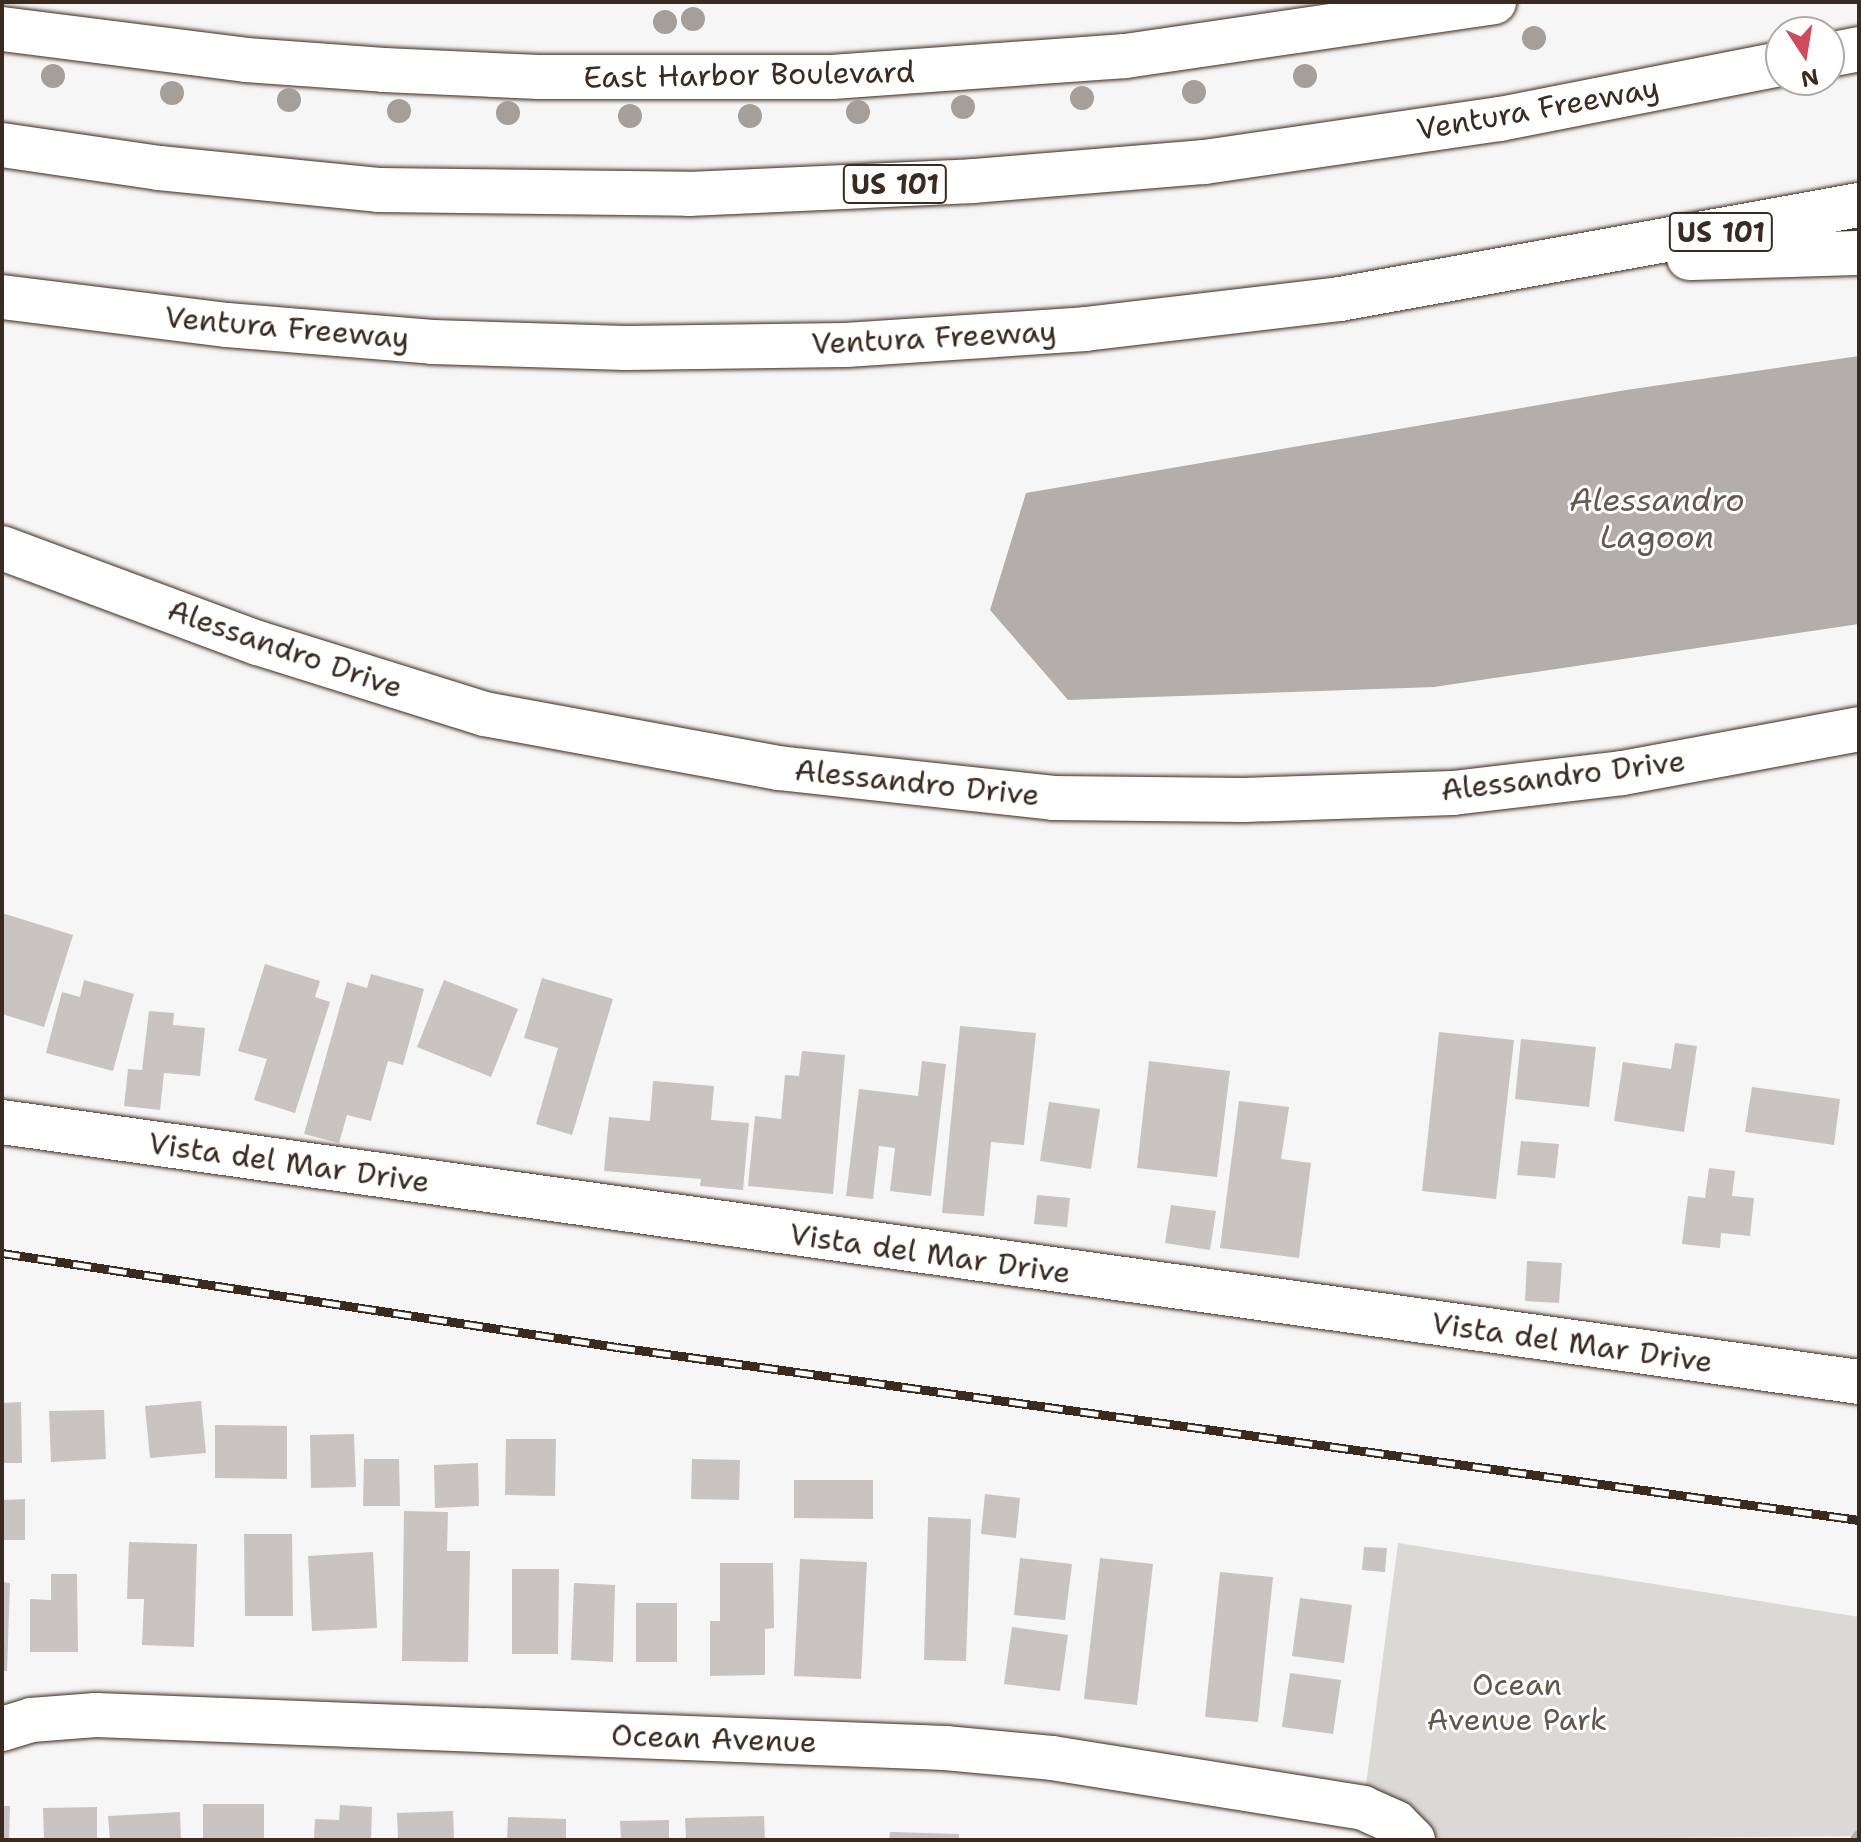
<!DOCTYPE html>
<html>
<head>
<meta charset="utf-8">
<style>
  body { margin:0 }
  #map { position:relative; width:1861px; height:1842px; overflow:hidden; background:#f7f6f6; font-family:"Shantell Sans",sans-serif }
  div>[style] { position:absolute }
  .green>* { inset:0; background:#dbd9d6 }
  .water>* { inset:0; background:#b4aeaa }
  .stream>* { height:12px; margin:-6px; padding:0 6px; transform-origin:6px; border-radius:6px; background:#b4aeaa }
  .building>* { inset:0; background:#c9c3c1 }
  .roads { filter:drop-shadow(0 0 2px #3b2a1e) drop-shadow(0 0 2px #3b2a1e) }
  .street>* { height:44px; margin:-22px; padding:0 22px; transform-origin:22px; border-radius:22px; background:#fff }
  .secondary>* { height:44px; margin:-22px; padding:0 22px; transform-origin:22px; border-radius:22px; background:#fff }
  .highway>* { height:44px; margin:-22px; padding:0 22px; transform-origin:22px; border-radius:22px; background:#fff }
  .rail>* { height:9px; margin-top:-4.5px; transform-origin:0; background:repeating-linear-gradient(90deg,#fff 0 18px,#3b2a1e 0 36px); box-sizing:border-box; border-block:2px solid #3b2a1e }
  .trees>* { width:24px; height:24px; margin:-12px; border-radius:50%; background:#a69e98 }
  span { translate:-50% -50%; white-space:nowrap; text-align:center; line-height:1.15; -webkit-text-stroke:6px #fff; paint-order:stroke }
  .shield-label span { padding:2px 6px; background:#fff; border:2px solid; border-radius:6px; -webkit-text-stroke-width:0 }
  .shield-label { font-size:28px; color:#3b2a1e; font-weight:700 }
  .street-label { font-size:30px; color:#3b2a1e }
  .park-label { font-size:30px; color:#63564c }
  .water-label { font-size:32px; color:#65584f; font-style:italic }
  .frame { position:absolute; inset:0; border:4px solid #3b2a1e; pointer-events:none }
  .north { position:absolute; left:1765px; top:16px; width:80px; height:80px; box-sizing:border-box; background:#fff; border:2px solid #b1aaa5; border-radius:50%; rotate:168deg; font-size:22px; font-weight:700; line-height:32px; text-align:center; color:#3b2a1e }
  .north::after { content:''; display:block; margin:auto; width:28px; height:36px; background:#d1495b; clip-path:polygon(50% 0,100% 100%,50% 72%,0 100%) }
</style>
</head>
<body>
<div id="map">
  <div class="green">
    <div style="clip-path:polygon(1398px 1543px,1859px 1617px,1859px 1836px,1413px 1840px,1363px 1808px)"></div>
  </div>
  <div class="water">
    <div style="clip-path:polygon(1859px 356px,1859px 624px,1434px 687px,1068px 700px,990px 610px,1026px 493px,1626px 390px)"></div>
  </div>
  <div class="stream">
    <div style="left:1856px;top:1840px;width:5px;rotate:-53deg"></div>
  </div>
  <div class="building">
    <div style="clip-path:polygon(2px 913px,73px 935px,44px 1027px,2px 1014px)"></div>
    <div style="clip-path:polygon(265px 964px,320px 981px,315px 997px,330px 1002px,295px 1113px,254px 1100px,267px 1059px,238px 1051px)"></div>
    <div style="clip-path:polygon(371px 974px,424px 989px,403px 1065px,388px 1061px,371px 1121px,347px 1115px,339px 1143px,304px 1134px,347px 982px,367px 988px)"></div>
    <div style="clip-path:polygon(542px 978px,613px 999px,572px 1135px,536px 1124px,558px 1048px,524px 1038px)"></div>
    <div style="clip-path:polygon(84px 980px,134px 994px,113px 1071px,46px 1053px,62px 992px,80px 997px)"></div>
    <div style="clip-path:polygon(444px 980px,518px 1009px,491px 1077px,417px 1047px)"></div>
    <div style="clip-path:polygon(149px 1011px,174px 1013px,173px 1025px,205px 1028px,200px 1076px,164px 1073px,160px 1110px,124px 1106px,128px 1069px,142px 1070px)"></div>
    <div style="clip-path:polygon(960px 1026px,1036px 1033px,1024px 1145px,991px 1142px,984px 1216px,942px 1213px)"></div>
    <div style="clip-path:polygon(1439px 1032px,1514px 1040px,1496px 1199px,1422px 1191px)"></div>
    <div style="clip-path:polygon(1521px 1039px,1596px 1047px,1589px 1107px,1515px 1099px)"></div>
    <div style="clip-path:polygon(1675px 1043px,1697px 1046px,1684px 1132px,1614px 1121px,1623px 1062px,1671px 1069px)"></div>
    <div style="clip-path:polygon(802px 1051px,845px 1055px,833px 1194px,748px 1186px,755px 1116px,781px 1119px,785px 1075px,799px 1076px)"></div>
    <div style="clip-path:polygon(922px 1061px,946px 1064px,931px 1196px,890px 1191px,895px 1148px,879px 1146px,873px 1199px,846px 1196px,859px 1089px,918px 1096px)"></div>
    <div style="clip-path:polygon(1149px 1061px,1230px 1071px,1217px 1177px,1137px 1168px)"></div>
    <div style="clip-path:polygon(653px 1081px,714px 1086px,711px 1120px,749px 1123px,743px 1190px,700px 1186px,701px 1179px,604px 1171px,609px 1117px,650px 1121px)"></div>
    <div style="clip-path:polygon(1752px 1087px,1840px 1099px,1834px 1145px,1745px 1132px)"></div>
    <div style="clip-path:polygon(1239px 1101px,1289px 1107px,1281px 1159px,1311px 1163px,1299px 1258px,1220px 1248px)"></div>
    <div style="clip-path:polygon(1049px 1102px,1100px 1109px,1091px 1169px,1040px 1161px)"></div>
    <div style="clip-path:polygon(1521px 1141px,1559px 1144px,1555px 1178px,1517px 1175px)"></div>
    <div style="clip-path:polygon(1709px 1168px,1735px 1171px,1732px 1196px,1754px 1198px,1750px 1236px,1721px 1233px,1720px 1248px,1682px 1244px,1688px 1196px,1705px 1198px)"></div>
    <div style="clip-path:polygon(1037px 1195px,1070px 1198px,1067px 1227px,1034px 1224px)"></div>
    <div style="clip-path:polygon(1171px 1205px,1216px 1211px,1210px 1250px,1165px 1243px)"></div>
    <div style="clip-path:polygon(1527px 1261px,1562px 1263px,1559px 1303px,1525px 1301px)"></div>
    <div style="clip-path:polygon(201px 1401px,206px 1453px,150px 1458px,145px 1406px)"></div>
    <div style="clip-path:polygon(21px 1402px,22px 1463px,2px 1463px,2px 1403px)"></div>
    <div style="clip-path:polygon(104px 1410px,106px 1459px,51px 1462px,49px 1411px)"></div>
    <div style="clip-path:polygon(215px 1425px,287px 1426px,287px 1479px,215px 1478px)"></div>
    <div style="clip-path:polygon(354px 1434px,356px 1487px,311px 1488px,310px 1435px)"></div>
    <div style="clip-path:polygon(506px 1439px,556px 1439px,555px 1496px,505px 1495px)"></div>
    <div style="clip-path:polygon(364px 1459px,399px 1459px,400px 1506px,363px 1506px)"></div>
    <div style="clip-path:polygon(692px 1459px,740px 1460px,739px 1500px,691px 1499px)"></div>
    <div style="clip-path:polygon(478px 1463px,479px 1506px,435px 1508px,434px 1465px)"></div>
    <div style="clip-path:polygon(794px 1480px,873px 1480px,873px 1519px,794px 1518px)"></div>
    <div style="clip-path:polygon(985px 1494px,1020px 1498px,1016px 1538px,981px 1534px)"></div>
    <div style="clip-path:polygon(25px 1499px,25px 1540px,2px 1540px,2px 1500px)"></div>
    <div style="clip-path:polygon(404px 1511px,448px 1512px,447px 1551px,470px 1551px,468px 1662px,402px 1661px)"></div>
    <div style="clip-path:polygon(928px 1517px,971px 1519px,966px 1661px,924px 1660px)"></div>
    <div style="clip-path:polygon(244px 1534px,292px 1534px,293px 1616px,245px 1616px)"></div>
    <div style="clip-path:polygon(129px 1542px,197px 1544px,194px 1647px,142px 1645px,144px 1599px,127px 1599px)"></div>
    <div style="clip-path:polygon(1364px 1547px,1387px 1548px,1385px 1572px,1362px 1570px)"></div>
    <div style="clip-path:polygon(373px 1552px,377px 1628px,312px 1631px,308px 1556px)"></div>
    <div style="clip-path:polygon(1020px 1558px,1072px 1564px,1065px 1620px,1014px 1615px)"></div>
    <div style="clip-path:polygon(1100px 1558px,1153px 1564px,1137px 1705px,1084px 1699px)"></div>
    <div style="clip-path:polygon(800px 1559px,867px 1562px,861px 1679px,794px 1676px)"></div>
    <div style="clip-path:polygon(720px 1563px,773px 1563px,774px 1628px,765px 1629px,765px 1675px,710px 1676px,710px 1621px,720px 1621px)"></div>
    <div style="clip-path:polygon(512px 1569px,559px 1569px,558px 1654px,512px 1654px)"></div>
    <div style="clip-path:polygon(1220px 1572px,1273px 1577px,1258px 1722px,1205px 1717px)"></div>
    <div style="clip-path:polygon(51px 1574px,77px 1574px,78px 1652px,30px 1652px,30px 1599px,51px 1600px)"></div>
    <div style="clip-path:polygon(2px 1582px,10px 1583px,7px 1671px,2px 1671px)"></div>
    <div style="clip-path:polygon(574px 1583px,615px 1585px,613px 1662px,571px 1660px)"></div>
    <div style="clip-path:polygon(1300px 1598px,1352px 1605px,1344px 1663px,1292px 1656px)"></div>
    <div style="clip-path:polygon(636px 1603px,677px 1603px,677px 1662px,636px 1662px)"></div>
    <div style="clip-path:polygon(1012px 1627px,1068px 1635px,1060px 1691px,1004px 1684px)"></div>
    <div style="clip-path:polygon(1290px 1673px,1341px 1680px,1333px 1734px,1282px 1727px)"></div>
    <div style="clip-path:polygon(203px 1804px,264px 1804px,264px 1840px,203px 1840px)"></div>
    <div style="clip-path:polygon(340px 1805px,372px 1807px,371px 1840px,314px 1840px,315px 1819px,339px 1820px)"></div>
    <div style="clip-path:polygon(2px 1806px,10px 1806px,9px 1840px,2px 1840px)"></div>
    <div style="clip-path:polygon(97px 1807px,97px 1840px,44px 1840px,43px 1808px)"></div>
    <div style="clip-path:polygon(453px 1811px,454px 1840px,398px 1840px,397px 1813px)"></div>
    <div style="clip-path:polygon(180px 1812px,181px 1840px,110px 1840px,108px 1816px)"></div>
    <div style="clip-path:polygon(764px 1816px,765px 1840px,686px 1840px,685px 1818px)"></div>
    <div style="clip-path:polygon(508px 1817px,566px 1819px,566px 1840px,507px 1840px)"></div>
    <div style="clip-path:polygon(669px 1820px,669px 1840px,621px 1840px,620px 1821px)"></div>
    <div style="clip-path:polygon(890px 1832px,959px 1834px,959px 1840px,889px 1840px)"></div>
  </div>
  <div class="roads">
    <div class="street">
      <div style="left:2px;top:548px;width:273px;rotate:20.4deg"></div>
      <div style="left:258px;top:643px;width:238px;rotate:17.4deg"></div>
      <div style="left:485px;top:714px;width:298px;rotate:10.4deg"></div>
      <div style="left:778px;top:768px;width:277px;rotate:6.2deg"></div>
      <div style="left:1053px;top:798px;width:191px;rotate:0.6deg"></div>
      <div style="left:1244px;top:800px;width:209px;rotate:-1.9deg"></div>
      <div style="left:1453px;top:793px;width:170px;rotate:-6.7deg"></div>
      <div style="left:1622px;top:773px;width:241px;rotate:-10.5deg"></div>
      <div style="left:2px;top:1122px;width:1875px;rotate:7.97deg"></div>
      <div style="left:2px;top:1729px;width:30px;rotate:-17deg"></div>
      <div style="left:31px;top:1720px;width:65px;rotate:-4.4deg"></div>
      <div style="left:96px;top:1715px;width:850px;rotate:2.23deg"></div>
      <div style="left:945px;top:1748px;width:107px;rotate:5.3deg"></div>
      <div style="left:1052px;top:1758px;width:315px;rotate:9.1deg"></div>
      <div style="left:1363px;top:1808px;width:36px;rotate:24deg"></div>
      <div style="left:1396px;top:1823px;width:24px;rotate:45deg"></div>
    </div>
    <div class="secondary">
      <div style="left:2px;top:29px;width:246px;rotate:7.2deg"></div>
      <div style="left:246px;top:60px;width:138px;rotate:4.1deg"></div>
      <div style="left:384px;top:70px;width:155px;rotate:2.6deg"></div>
      <div style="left:539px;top:77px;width:293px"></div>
      <div style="left:832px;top:77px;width:294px;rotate:-4.1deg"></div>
      <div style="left:1125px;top:56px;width:373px;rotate:-8.3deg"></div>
    </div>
    <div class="highway">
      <div style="left:1829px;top:55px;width:31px;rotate:-11deg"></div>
      <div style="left:2px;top:145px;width:159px;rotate:8.3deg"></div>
      <div style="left:159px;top:168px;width:220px;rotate:5.7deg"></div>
      <div style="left:378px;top:190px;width:311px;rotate:0.7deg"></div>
      <div style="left:689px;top:194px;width:284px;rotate:-2.6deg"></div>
      <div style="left:973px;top:181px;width:232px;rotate:-4.7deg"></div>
      <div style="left:1204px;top:162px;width:299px;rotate:-8.3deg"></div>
      <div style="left:1500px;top:119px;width:286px;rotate:-11.1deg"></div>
      <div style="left:1689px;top:258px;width:170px;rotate:-1.7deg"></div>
      <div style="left:2px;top:297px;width:227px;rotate:7.1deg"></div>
      <div style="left:227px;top:325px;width:206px;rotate:4.7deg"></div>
      <div style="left:432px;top:342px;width:194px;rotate:1.8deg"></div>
      <div style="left:626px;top:348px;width:220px;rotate:-0.8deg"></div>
      <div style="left:846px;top:345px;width:240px;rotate:-3.8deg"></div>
      <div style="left:1085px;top:329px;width:257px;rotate:-6.7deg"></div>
      <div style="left:1340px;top:299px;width:527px;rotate:-10.27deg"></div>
    </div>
  </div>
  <div class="rail">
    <div style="left:2px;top:1253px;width:622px;rotate:8.69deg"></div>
    <div style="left:617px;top:1347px;width:1254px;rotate:7.93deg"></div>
  </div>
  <div class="trees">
    <div style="left:693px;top:19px"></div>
    <div style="left:665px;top:22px"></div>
    <div style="left:1534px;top:38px"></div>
    <div style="left:53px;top:76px"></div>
    <div style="left:1305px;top:76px"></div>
    <div style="left:1194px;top:92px"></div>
    <div style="left:172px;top:93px"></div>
    <div style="left:1082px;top:98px"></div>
    <div style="left:289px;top:100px"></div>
    <div style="left:963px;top:107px"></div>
    <div style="left:399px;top:111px"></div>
    <div style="left:858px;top:112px"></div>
    <div style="left:508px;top:113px"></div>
    <div style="left:630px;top:116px"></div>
    <div style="left:750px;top:116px"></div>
  </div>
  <div class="shield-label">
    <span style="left:895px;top:184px">US 101</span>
    <span style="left:1721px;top:232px">US 101</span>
  </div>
  <div class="street-label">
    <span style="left:749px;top:75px;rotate:-1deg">East Harbor Boulevard</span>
    <span style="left:1538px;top:109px;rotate:-10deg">Ventura Freeway</span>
    <span style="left:287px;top:328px;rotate:5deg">Ventura Freeway</span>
    <span style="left:934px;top:338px;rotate:-3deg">Ventura Freeway</span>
    <span style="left:285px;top:649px;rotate:19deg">Alessandro Drive</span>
    <span style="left:1563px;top:776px;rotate:-7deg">Alessandro Drive</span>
    <span style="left:917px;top:783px;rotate:6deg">Alessandro Drive</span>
    <span style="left:289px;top:1163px;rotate:8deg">Vista del Mar Drive</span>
    <span style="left:930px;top:1254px;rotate:8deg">Vista del Mar Drive</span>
    <span style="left:1572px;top:1343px;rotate:8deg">Vista del Mar Drive</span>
    <span style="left:714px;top:1739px;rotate:2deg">Ocean Avenue</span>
  </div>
  <div class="park-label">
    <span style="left:1517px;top:1702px">Ocean<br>Avenue Park</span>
  </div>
  <div class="water-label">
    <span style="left:1657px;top:519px">Alessandro<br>Lagoon</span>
  </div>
  <div class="frame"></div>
  <div class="north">N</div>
</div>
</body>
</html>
